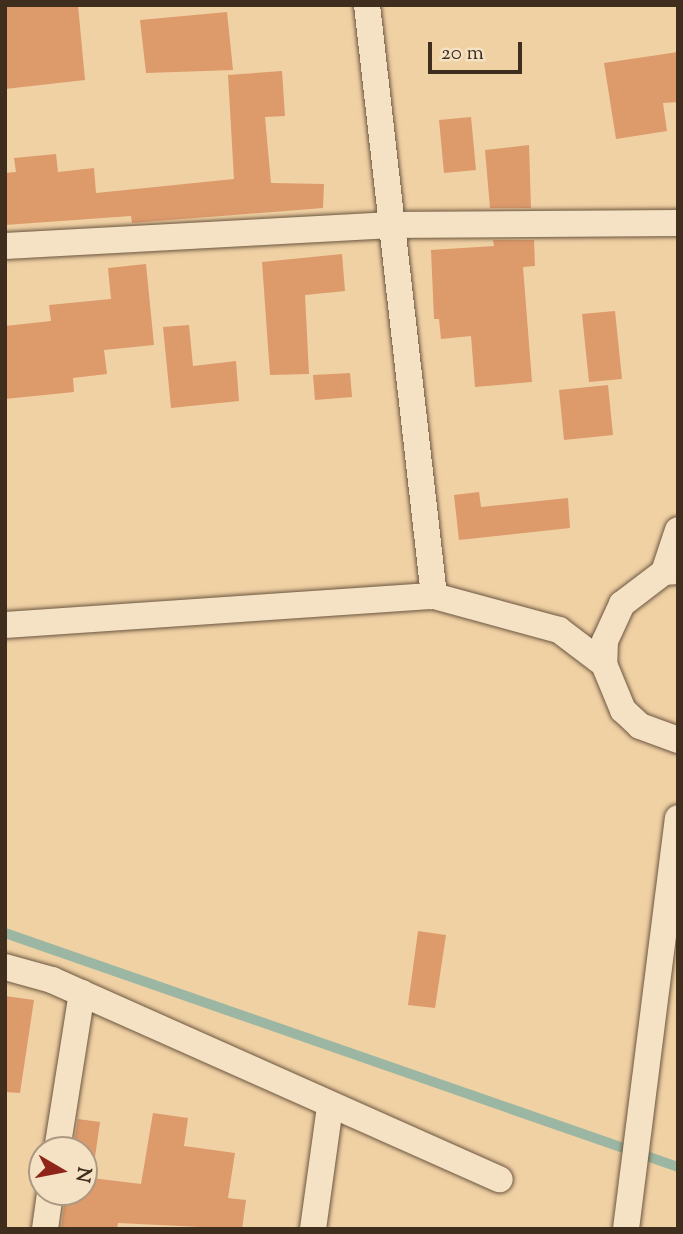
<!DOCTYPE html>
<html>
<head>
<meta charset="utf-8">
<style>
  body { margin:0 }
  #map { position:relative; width:683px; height:1234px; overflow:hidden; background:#f0d1a4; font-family:"Sorts Mill Goudy",serif }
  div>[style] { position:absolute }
  .stream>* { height:10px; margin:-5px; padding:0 5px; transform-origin:5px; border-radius:5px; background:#9bb7a3 }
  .building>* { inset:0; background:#dd9a6b }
  .roads { filter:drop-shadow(0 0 2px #6b5640) drop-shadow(0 0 2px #6b5640) }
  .minor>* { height:26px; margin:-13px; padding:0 13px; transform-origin:13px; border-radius:13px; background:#f5e1c4 }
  span { translate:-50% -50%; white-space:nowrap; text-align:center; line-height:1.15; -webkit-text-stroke:6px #f5e1c4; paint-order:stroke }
  .frame { position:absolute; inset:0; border:7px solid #3f2d1e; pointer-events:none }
  .north { position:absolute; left:28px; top:1136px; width:70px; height:70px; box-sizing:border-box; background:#f5e1c4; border:2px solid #ac9982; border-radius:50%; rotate:100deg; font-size:19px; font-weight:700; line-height:28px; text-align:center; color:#3f2d1e }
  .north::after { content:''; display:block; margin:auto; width:24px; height:32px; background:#8f2418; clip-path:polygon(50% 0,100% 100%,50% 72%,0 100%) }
  .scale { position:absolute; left:428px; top:42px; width:94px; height:32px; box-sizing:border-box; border:4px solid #3f2d1e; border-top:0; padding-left:9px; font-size:21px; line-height:24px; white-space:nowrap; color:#3f2d1e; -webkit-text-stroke:5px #f5e1c4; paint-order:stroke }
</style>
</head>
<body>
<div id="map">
  <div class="stream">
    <div style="left:5px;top:933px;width:713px;rotate:19.17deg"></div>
  </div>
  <div class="building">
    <div style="clip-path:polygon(5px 5px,78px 5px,85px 80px,5px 89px)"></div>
    <div style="clip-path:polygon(227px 12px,233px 70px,146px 73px,140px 20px)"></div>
    <div style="clip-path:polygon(678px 52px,678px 102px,663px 103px,667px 131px,616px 139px,604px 63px)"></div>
    <div style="clip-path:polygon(282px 71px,285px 116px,265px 117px,271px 183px,324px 184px,323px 208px,132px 223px,131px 216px,5px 225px,5px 173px,16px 172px,14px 158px,56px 154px,58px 172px,94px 168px,96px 193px,234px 179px,228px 75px)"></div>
    <div style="clip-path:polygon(471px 117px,476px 170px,444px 173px,439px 120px)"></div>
    <div style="clip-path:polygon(529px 145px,531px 208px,490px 208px,485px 150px)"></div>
    <div style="clip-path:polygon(493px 240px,534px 240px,535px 266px,523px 267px,532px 382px,475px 387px,471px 336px,441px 339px,439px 319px,434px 319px,431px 250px,494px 246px)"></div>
    <div style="clip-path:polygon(342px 254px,345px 291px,305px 295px,309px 374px,270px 375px,262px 262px)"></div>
    <div style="clip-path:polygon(146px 264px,154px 345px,104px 350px,107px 374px,73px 378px,74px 392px,5px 399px,5px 326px,51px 321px,49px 305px,111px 299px,108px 268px)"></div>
    <div style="clip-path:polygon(615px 311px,622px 379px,589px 382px,582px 314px)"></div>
    <div style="clip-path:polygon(189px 325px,193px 366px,236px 361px,239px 401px,171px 408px,163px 327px)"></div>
    <div style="clip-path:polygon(350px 373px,352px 397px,315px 400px,313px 375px)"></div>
    <div style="clip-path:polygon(608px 385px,613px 435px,564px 440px,559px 390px)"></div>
    <div style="clip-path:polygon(479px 492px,481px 507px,568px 498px,570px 528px,459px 540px,454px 495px)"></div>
    <div style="clip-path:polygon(418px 931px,446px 935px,435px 1008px,408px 1005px)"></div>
    <div style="clip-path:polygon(5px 996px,34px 1000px,20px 1093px,5px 1092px)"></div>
    <div style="clip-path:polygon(153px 1113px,188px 1118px,184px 1146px,235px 1153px,228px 1198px,246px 1200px,242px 1229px,118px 1223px,117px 1229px,61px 1229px,66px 1192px,84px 1192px,84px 1150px,73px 1150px,78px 1119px,100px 1122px,92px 1178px,141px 1184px)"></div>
  </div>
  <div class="roads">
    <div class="minor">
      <div style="left:367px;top:5px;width:595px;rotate:83.53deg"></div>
      <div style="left:5px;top:246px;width:383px;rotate:-3.1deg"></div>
      <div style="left:387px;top:225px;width:291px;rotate:-0.4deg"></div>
      <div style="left:678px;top:571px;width:14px;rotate:176deg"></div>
      <div style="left:664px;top:572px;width:53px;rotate:142.7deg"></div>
      <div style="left:622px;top:604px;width:41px;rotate:114.7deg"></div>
      <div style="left:605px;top:641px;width:23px;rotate:92deg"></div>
      <div style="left:604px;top:664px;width:50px;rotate:67.6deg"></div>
      <div style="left:623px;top:710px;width:23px;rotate:43deg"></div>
      <div style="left:640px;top:726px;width:40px;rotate:20.2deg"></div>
      <div style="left:664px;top:572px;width:44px;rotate:-71.6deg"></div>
      <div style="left:5px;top:625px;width:430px;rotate:-3.9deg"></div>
      <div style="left:434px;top:596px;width:130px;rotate:15.2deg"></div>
      <div style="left:559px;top:630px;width:56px;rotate:37.1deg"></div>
      <div style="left:5px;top:967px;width:49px;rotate:15.5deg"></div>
      <div style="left:52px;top:980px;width:490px;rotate:24deg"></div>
      <div style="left:57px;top:1150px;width:159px;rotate:-81deg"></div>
      <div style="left:45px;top:1229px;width:37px;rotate:-82deg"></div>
      <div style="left:313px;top:1229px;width:123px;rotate:-82.1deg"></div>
      <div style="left:626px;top:1229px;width:414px;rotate:-82.8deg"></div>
    </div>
  </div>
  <div class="frame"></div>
  <div class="north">N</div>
  <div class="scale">20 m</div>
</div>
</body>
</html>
